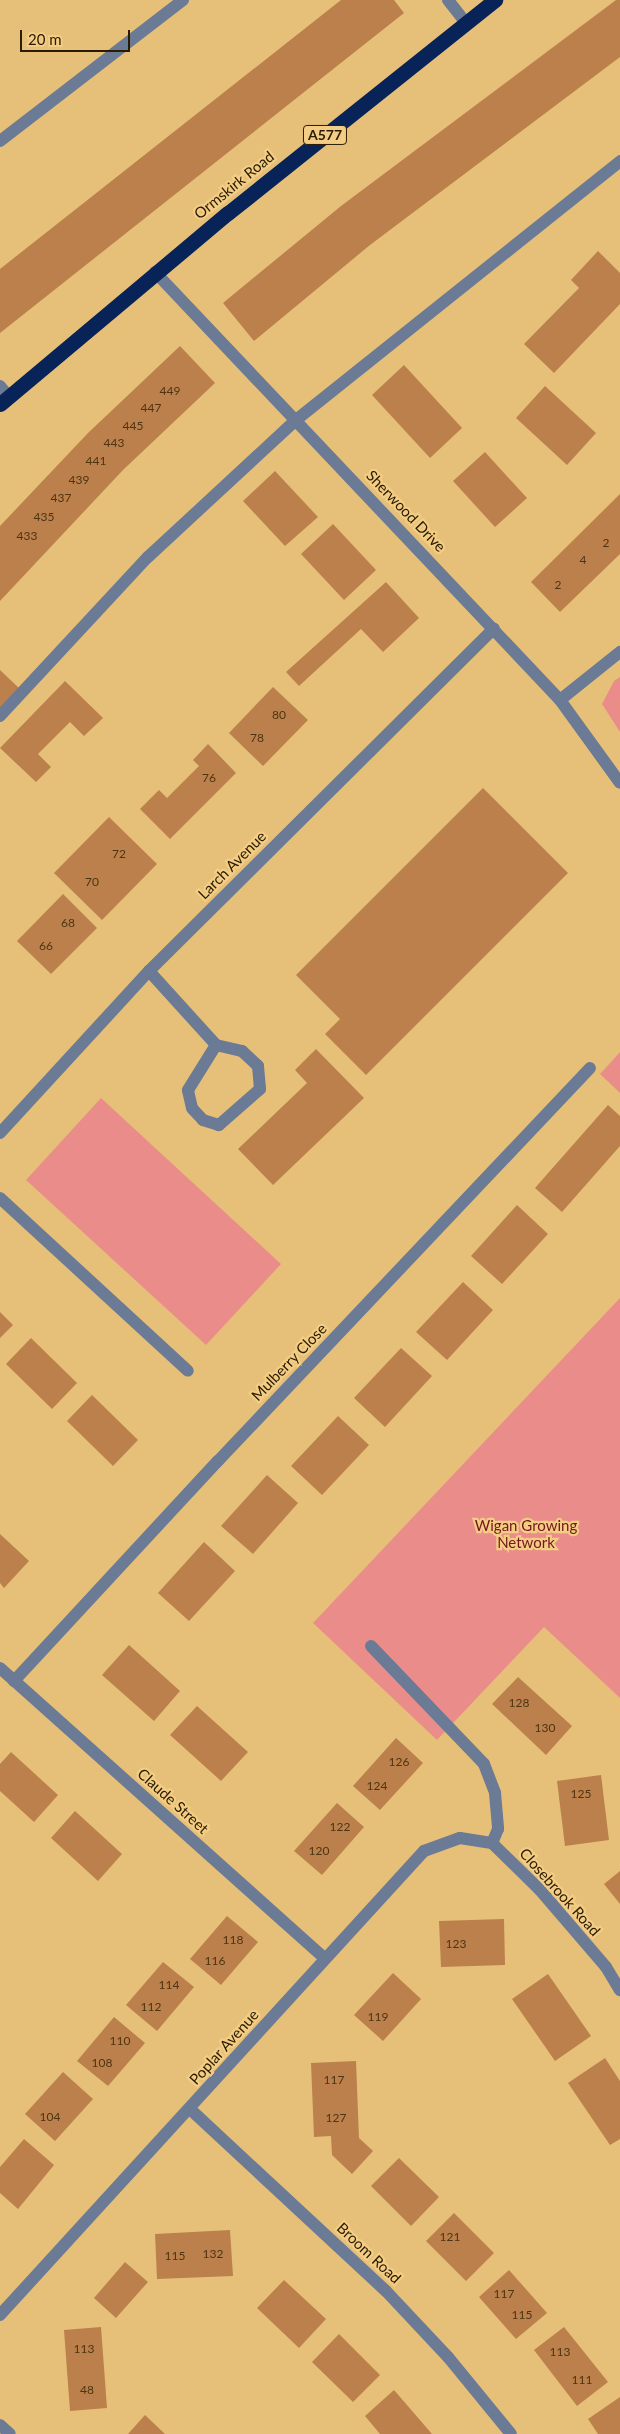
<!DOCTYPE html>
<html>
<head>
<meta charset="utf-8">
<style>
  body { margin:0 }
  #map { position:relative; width:620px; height:2434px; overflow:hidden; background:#e6c078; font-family:Lato,sans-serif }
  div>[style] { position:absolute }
  .green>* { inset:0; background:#ea8d8a }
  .building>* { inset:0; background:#bb804b }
  .minor>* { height:12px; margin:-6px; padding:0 6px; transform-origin:6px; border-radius:6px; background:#6b7a95 }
  .highway>* { height:15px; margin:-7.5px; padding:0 7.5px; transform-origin:7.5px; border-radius:7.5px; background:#082357 }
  span { translate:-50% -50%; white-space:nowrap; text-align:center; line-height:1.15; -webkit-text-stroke:4.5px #f4cd85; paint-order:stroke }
  .number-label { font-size:12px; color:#4e3413 }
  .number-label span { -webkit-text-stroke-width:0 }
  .shield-label span { padding:1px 4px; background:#f4cd85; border:1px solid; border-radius:4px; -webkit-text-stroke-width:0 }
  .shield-label { font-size:14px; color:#2a1b00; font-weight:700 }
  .street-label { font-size:15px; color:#2a1b00 }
  .park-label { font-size:15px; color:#76161e }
  .scale { position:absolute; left:20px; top:30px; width:110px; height:22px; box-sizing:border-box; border:2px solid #2a1b00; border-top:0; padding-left:6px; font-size:15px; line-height:18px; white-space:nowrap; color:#2a1b00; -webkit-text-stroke:4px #f4cd85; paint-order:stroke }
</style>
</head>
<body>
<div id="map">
  <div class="green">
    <div style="clip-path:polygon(620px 677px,620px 732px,602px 704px,614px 681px)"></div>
    <div style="clip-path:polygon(620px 1052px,620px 1093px,600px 1074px)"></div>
    <div style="clip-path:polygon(101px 1098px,281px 1264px,206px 1345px,26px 1180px)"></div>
    <div style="clip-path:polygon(620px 1298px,620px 1698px,544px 1627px,437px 1740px,313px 1623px)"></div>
  </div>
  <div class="building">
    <div style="clip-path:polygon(341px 0,394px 0,404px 13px,0 333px,0 269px)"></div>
    <div style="clip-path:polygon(616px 0,620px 0,620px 57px,370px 245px,254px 341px,223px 303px,341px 206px)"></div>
    <div style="clip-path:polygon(598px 251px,620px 273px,620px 304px,554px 373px,524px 344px,579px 288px,571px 280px)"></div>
    <div style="clip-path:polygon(180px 346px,215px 383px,123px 470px,0 601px,0 526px,88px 433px)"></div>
    <div style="clip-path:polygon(404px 365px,462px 428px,430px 458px,372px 395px)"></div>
    <div style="clip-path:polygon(545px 386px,596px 433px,567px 465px,516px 418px)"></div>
    <div style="clip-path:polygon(485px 452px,527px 498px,495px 527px,453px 481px)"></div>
    <div style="clip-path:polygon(275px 471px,318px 517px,285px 546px,243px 501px)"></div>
    <div style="clip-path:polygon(620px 494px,620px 554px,560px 612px,531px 582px)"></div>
    <div style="clip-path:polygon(333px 524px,376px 570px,344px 600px,301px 554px)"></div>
    <div style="clip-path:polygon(386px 582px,419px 618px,383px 652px,361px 629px,299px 686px,286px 672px)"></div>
    <div style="clip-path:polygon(0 670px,21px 690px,0 713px)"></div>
    <div style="clip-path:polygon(65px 681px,103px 718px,84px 736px,70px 722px,38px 754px,51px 767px,36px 782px,0 748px)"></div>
    <div style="clip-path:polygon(273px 687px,308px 720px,263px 766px,229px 733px)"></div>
    <div style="clip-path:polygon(208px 744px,236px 773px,170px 839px,140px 809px,159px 790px,167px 798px,199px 766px,193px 760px)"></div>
    <div style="clip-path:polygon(483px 788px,568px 873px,366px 1075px,325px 1034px,340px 1019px,296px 975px)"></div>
    <div style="clip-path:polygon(109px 817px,157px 864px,102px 920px,54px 873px)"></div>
    <div style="clip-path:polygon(63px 894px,97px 928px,51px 974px,17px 941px)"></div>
    <div style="clip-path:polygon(316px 1049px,364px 1098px,273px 1185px,238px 1149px,307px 1083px,295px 1070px)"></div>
    <div style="clip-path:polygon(608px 1105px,620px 1116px,620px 1146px,562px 1212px,535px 1188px)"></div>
    <div style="clip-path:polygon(517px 1205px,548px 1234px,502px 1284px,471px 1256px)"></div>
    <div style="clip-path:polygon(463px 1282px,493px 1310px,447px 1360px,416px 1332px)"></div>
    <div style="clip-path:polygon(0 1312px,13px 1325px,0 1338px)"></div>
    <div style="clip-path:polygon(31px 1338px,77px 1383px,52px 1409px,6px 1364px)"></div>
    <div style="clip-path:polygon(401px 1348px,432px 1376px,385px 1427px,354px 1398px)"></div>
    <div style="clip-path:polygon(92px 1395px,138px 1440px,113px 1466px,67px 1421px)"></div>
    <div style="clip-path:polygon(338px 1416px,369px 1445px,322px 1495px,291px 1466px)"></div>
    <div style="clip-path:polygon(267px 1475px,298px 1503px,253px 1554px,221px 1526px)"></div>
    <div style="clip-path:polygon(0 1534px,29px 1561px,4px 1588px,0 1583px)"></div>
    <div style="clip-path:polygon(204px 1542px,235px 1571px,189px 1621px,158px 1593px)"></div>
    <div style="clip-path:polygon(129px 1645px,180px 1691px,154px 1721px,102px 1675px)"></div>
    <div style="clip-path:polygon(518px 1677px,572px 1726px,546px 1755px,492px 1704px)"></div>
    <div style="clip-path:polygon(197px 1706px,248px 1752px,221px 1781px,170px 1735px)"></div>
    <div style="clip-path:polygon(396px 1738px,423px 1763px,380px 1810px,353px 1786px)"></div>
    <div style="clip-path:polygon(11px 1752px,58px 1795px,34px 1822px,0 1791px,0 1764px)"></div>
    <div style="clip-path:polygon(601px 1775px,609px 1840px,565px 1846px,557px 1781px)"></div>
    <div style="clip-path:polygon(337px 1803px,364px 1827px,322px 1875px,294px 1851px)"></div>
    <div style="clip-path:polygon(75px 1811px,122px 1854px,98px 1881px,51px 1838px)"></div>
    <div style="clip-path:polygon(620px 1871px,620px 1904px,604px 1884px)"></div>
    <div style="clip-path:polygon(227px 1916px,258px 1942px,221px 1985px,190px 1959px)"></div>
    <div style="clip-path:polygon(504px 1919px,505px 1965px,441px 1967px,439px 1921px)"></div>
    <div style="clip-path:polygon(163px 1962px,194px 1987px,157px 2031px,126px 2005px)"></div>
    <div style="clip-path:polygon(393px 1973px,421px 1999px,383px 2041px,354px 2015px)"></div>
    <div style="clip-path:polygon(548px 1974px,591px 2036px,555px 2061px,512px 1999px)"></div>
    <div style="clip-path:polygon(114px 2017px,145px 2043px,108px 2086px,77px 2061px)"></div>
    <div style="clip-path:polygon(605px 2058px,620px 2081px,620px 2139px,610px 2145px,568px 2083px)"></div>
    <div style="clip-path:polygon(356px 2061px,359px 2138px,373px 2151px,352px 2174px,332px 2155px,331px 2136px,314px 2137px,311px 2063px)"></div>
    <div style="clip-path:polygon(63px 2072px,93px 2099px,55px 2141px,25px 2114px)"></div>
    <div style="clip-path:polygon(24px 2139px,54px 2165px,18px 2209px,0 2193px,0 2167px)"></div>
    <div style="clip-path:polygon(399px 2158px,439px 2197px,411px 2226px,371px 2186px)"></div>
    <div style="clip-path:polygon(454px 2213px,494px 2253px,466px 2281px,426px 2241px)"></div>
    <div style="clip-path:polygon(230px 2230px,233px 2276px,157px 2279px,155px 2234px)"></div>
    <div style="clip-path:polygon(125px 2262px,148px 2282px,116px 2318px,94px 2298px)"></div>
    <div style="clip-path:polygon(509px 2270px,547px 2313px,516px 2339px,479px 2297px)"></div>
    <div style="clip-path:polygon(284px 2280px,326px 2319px,299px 2348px,257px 2308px)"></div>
    <div style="clip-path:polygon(101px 2327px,107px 2408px,70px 2411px,64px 2330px)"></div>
    <div style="clip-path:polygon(564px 2327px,608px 2382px,577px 2406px,534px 2350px)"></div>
    <div style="clip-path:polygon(339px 2334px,380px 2375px,353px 2402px,312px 2362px)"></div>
    <div style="clip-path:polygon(394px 2390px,432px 2434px,380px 2434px,365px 2416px)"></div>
    <div style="clip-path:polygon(620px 2397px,620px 2434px,598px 2434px,588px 2419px)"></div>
    <div style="clip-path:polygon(145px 2415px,165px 2434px,128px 2434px)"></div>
  </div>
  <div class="minor">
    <div style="left:448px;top:0;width:29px;rotate:52deg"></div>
    <div style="left:0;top:141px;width:231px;rotate:-37.6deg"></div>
    <div style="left:155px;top:272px;width:589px;rotate:46.58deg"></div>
    <div style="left:560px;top:700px;width:102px;rotate:54.1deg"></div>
    <div style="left:0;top:386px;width:13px;rotate:51deg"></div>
    <div style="left:560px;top:700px;width:77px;rotate:-38.7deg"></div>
    <div style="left:0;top:716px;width:217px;rotate:-47.1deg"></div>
    <div style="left:148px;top:557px;width:202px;rotate:-42.8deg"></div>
    <div style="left:296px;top:420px;width:415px;rotate:-38.6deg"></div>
    <div style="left:149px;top:971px;width:100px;rotate:47.8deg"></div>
    <div style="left:216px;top:1045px;width:27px;rotate:13deg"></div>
    <div style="left:242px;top:1051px;width:22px;rotate:43deg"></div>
    <div style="left:258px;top:1066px;width:23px;rotate:85deg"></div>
    <div style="left:260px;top:1089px;width:55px;rotate:138.7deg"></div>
    <div style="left:219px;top:1125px;width:17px;rotate:-163deg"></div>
    <div style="left:203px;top:1120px;width:16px;rotate:-133deg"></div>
    <div style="left:192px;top:1108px;width:18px;rotate:-103deg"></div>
    <div style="left:188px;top:1090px;width:53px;rotate:-58.1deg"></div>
    <div style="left:0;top:1133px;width:220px;rotate:-47.4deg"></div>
    <div style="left:149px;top:971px;width:486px;rotate:-44.8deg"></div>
    <div style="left:0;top:1198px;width:255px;rotate:42.6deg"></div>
    <div style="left:371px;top:1646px;width:163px;rotate:46.2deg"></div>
    <div style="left:484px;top:1764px;width:31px;rotate:69deg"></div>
    <div style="left:495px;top:1793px;width:36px;rotate:85deg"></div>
    <div style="left:498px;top:1829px;width:15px;rotate:113deg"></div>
    <div style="left:0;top:1668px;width:436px;rotate:41.8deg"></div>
    <div style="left:14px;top:1681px;width:300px;rotate:-47.2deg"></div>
    <div style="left:218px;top:1461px;width:541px;rotate:-46.57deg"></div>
    <div style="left:492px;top:1843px;width:67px;rotate:44.4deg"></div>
    <div style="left:540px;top:1890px;width:101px;rotate:49.4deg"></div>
    <div style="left:606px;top:1967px;width:27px;rotate:59deg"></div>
    <div style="left:190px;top:2109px;width:267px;rotate:42.9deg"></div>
    <div style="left:386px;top:2291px;width:91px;rotate:46.8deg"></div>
    <div style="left:448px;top:2357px;width:99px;rotate:50.7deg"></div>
    <div style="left:0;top:2315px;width:629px;rotate:-47.58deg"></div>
    <div style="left:424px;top:1851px;width:38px;rotate:-20deg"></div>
    <div style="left:460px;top:1838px;width:32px;rotate:9deg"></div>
    <div style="left:0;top:2425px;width:13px;rotate:42deg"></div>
  </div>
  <div class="highway">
    <div style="left:0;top:404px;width:297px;rotate:-40deg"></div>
    <div style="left:228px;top:213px;width:342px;rotate:-38.6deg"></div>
  </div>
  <div class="number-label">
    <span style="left:170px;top:391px">449</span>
    <span style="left:151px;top:408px">447</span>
    <span style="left:133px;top:426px">445</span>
    <span style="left:114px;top:443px">443</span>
    <span style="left:96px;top:461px">441</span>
    <span style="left:79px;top:480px">439</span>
    <span style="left:61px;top:498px">437</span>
    <span style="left:44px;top:517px">435</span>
    <span style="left:27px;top:536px">433</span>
    <span style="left:606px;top:543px">2</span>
    <span style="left:583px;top:560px">4</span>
    <span style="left:558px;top:585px">2</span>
    <span style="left:279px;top:715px">80</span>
    <span style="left:257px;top:738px">78</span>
    <span style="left:209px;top:778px">76</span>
    <span style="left:119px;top:854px">72</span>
    <span style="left:92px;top:882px">70</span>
    <span style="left:68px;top:923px">68</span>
    <span style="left:46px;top:946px">66</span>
    <span style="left:519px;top:1703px">128</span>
    <span style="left:545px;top:1728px">130</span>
    <span style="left:399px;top:1762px">126</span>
    <span style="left:377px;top:1786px">124</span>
    <span style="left:581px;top:1794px">125</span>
    <span style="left:340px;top:1827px">122</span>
    <span style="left:319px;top:1851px">120</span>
    <span style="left:233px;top:1940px">118</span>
    <span style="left:456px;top:1944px">123</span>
    <span style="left:215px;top:1961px">116</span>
    <span style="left:169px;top:1985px">114</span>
    <span style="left:151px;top:2007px">112</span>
    <span style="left:378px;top:2017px">119</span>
    <span style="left:120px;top:2041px">110</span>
    <span style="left:102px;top:2063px">108</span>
    <span style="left:334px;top:2080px">117</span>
    <span style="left:50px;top:2117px">104</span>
    <span style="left:336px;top:2118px">127</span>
    <span style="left:450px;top:2237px">121</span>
    <span style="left:213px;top:2254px">132</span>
    <span style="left:175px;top:2256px">115</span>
    <span style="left:504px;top:2294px">117</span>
    <span style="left:522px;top:2315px">115</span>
    <span style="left:84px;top:2349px">113</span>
    <span style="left:560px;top:2352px">113</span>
    <span style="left:582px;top:2380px">111</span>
    <span style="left:87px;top:2390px">48</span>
  </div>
  <div class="shield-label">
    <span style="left:325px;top:135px">A577</span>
  </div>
  <div class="street-label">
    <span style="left:234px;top:185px;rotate:-39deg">Ormskirk Road</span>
    <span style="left:406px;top:511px;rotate:46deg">Sherwood Drive</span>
    <span style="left:232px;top:865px;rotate:-45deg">Larch Avenue</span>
    <span style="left:289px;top:1362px;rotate:-46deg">Mulberry Close</span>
    <span style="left:173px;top:1801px;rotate:42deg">Claude Street</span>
    <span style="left:560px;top:1892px;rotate:48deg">Closebrook Road</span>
    <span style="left:224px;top:2047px;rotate:-48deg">Poplar Avenue</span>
    <span style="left:369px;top:2253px;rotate:43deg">Broom Road</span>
  </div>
  <div class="park-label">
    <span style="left:526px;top:1534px">Wigan Growing<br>Network</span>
  </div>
  <div class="scale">20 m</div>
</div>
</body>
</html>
